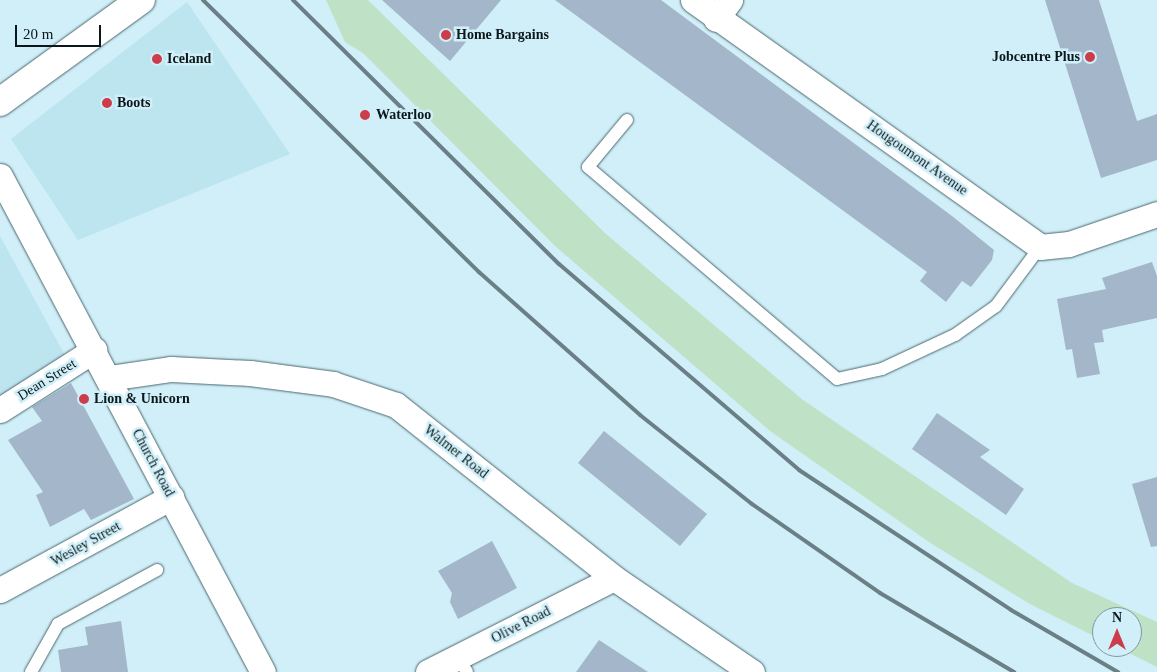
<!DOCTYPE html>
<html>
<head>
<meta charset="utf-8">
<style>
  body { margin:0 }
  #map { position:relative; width:1157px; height:672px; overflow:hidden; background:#d0eff8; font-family:Georgia,serif }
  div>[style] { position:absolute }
  .built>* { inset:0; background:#bce5f0 }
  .green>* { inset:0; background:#bfe1c6 }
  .building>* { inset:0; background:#a3b6ca }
  .roads { filter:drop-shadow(0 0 1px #4a666d) drop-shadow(0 0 1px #4a666d) }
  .lane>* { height:12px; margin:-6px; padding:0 6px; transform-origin:6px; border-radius:6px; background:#fff }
  .street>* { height:25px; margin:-12.5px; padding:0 12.5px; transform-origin:12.5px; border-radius:12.5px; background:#fff }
  .secondary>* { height:28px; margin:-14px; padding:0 14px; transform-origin:14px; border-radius:14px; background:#fff }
  .rail>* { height:4px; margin:-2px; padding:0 2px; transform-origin:2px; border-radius:2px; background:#6b8086 }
  .dots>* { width:14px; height:14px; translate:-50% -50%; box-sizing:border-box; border:2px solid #d0eff8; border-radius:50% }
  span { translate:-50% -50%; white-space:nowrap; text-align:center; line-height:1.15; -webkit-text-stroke:5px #d0eff8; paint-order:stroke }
  .poi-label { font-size:14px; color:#0b171a; font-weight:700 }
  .left { translate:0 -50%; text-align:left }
  .right { translate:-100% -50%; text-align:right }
  .street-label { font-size:14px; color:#0b171a }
  .north { position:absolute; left:1092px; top:607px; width:50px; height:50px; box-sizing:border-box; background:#d0eff8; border:1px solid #81999f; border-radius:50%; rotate:0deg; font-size:14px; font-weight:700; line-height:20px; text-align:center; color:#0b171a }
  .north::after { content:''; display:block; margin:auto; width:18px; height:22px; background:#cc3c4b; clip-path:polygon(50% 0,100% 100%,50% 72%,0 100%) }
  .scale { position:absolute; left:15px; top:25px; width:86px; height:22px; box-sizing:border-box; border:2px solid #0b171a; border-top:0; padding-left:6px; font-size:15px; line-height:18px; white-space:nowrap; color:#0b171a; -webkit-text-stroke:4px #d0eff8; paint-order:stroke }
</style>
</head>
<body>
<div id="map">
  <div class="built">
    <div style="clip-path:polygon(187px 2px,290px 154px,78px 240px,11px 139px)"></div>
    <div style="clip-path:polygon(0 236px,67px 359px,0 397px)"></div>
  </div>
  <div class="green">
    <div style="clip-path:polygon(326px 0,368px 0,606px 234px,803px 400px,1072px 583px,1157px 622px,1157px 667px,1117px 647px,1132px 647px,1132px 617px,1102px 617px,1102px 640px,1030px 604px,932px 544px,770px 431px,555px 246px,363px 53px,345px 42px)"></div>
  </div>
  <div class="building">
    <div style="clip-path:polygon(382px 0,501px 0,450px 61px)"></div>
    <div style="clip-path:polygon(555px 0,661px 0,952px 216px,994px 250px,992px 260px,971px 287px,962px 281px,946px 302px,920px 281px,927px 272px)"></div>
    <div style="clip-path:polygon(1045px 0,1099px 0,1137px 121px,1157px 114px,1157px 160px,1101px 178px)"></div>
    <div style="clip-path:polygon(1152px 262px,1157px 276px,1157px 318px,1102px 330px,1104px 342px,1094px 343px,1100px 374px,1077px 378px,1072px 349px,1066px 350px,1057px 299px,1106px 289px,1102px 278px)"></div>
    <div style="clip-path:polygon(71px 383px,134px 499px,91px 520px,84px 509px,50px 527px,36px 495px,43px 492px,8px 440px,42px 421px,32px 407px)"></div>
    <div style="clip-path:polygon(937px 413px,990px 450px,980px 457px,1024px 489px,1006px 515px,912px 449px)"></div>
    <div style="clip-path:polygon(604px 431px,707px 514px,680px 546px,578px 463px)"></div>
    <div style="clip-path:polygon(1157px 477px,1157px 546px,1151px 547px,1132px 484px)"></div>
    <div style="clip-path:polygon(492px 541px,517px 588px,458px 619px,450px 602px,452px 593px,438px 571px)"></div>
    <div style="clip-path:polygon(121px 621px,128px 672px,61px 672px,58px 650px,88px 645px,85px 627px)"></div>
    <div style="clip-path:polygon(599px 640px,648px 672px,576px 672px)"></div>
  </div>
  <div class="roads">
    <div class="lane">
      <div style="left:627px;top:120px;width:61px;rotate:129.7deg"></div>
      <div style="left:588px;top:167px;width:327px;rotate:40.4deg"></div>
      <div style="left:837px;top:379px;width:46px;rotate:-12.5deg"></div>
      <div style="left:882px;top:369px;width:81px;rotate:-25deg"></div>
      <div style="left:955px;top:335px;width:50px;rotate:-35.3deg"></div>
      <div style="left:996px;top:306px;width:74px;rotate:-53.3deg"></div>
      <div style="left:457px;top:657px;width:18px;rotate:56deg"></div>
      <div style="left:31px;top:672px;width:55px;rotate:-60.6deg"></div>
      <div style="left:58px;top:624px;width:113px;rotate:-28.6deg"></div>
    </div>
    <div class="street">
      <div style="left:693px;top:0;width:426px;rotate:35.4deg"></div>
      <div style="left:1040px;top:247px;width:29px;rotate:-6deg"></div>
      <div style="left:1069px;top:244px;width:93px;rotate:-18.8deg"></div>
      <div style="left:716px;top:19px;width:24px;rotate:-54deg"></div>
      <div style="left:0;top:176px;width:561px;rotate:62.07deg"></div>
      <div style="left:109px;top:378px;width:63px;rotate:-8.3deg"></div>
      <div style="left:171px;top:369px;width:79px;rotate:2.9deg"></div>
      <div style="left:250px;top:373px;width:84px;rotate:7.5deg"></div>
      <div style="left:333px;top:384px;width:66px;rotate:18.4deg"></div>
      <div style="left:396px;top:405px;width:278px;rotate:38.4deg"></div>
      <div style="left:614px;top:578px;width:167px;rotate:34.3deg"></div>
      <div style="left:0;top:410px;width:112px;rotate:-32.6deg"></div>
      <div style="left:0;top:590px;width:195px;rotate:-28.5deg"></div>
      <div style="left:428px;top:672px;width:208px;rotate:-26.8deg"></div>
    </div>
    <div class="secondary">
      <div style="left:0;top:102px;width:174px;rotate:-35.9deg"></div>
    </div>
  </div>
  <div class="rail">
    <div style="left:203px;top:0;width:388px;rotate:44.6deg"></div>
    <div style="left:479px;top:272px;width:215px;rotate:41.6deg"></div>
    <div style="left:640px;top:415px;width:143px;rotate:38.5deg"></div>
    <div style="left:752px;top:504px;width:156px;rotate:34.8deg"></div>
    <div style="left:880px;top:593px;width:156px;rotate:30.5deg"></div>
    <div style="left:293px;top:0;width:375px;rotate:44.8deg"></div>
    <div style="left:559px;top:264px;width:316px;rotate:40.6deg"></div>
    <div style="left:799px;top:470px;width:254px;rotate:33.4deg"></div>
    <div style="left:1011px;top:610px;width:124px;rotate:30.1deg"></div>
  </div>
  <div class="dots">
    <div style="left:446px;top:35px;background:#cc3c4b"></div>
    <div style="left:1090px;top:57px;background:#cc3c4b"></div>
    <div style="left:157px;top:59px;background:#cc3c4b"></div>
    <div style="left:107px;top:103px;background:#cc3c4b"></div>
    <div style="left:365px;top:115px;background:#cc3c4b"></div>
    <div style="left:84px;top:399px;background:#cc3c4b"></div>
  </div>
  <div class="poi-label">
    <span class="left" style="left:456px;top:35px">Home Bargains</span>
    <span class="right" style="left:1080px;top:57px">Jobcentre Plus</span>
    <span class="left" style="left:167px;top:59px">Iceland</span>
    <span class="left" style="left:117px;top:103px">Boots</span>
    <span class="left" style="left:376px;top:115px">Waterloo</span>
    <span class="left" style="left:94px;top:399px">Lion &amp; Unicorn</span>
  </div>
  <div class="street-label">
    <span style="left:917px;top:158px;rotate:35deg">Hougoumont Avenue</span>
    <span style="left:47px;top:380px;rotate:-32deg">Dean Street</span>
    <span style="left:456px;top:452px;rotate:38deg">Walmer Road</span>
    <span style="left:153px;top:463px;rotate:62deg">Church Road</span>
    <span style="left:86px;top:544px;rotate:-29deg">Wesley Street</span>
    <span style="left:521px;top:625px;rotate:-27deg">Olive Road</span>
  </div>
  <div class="north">N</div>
  <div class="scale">20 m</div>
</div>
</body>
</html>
